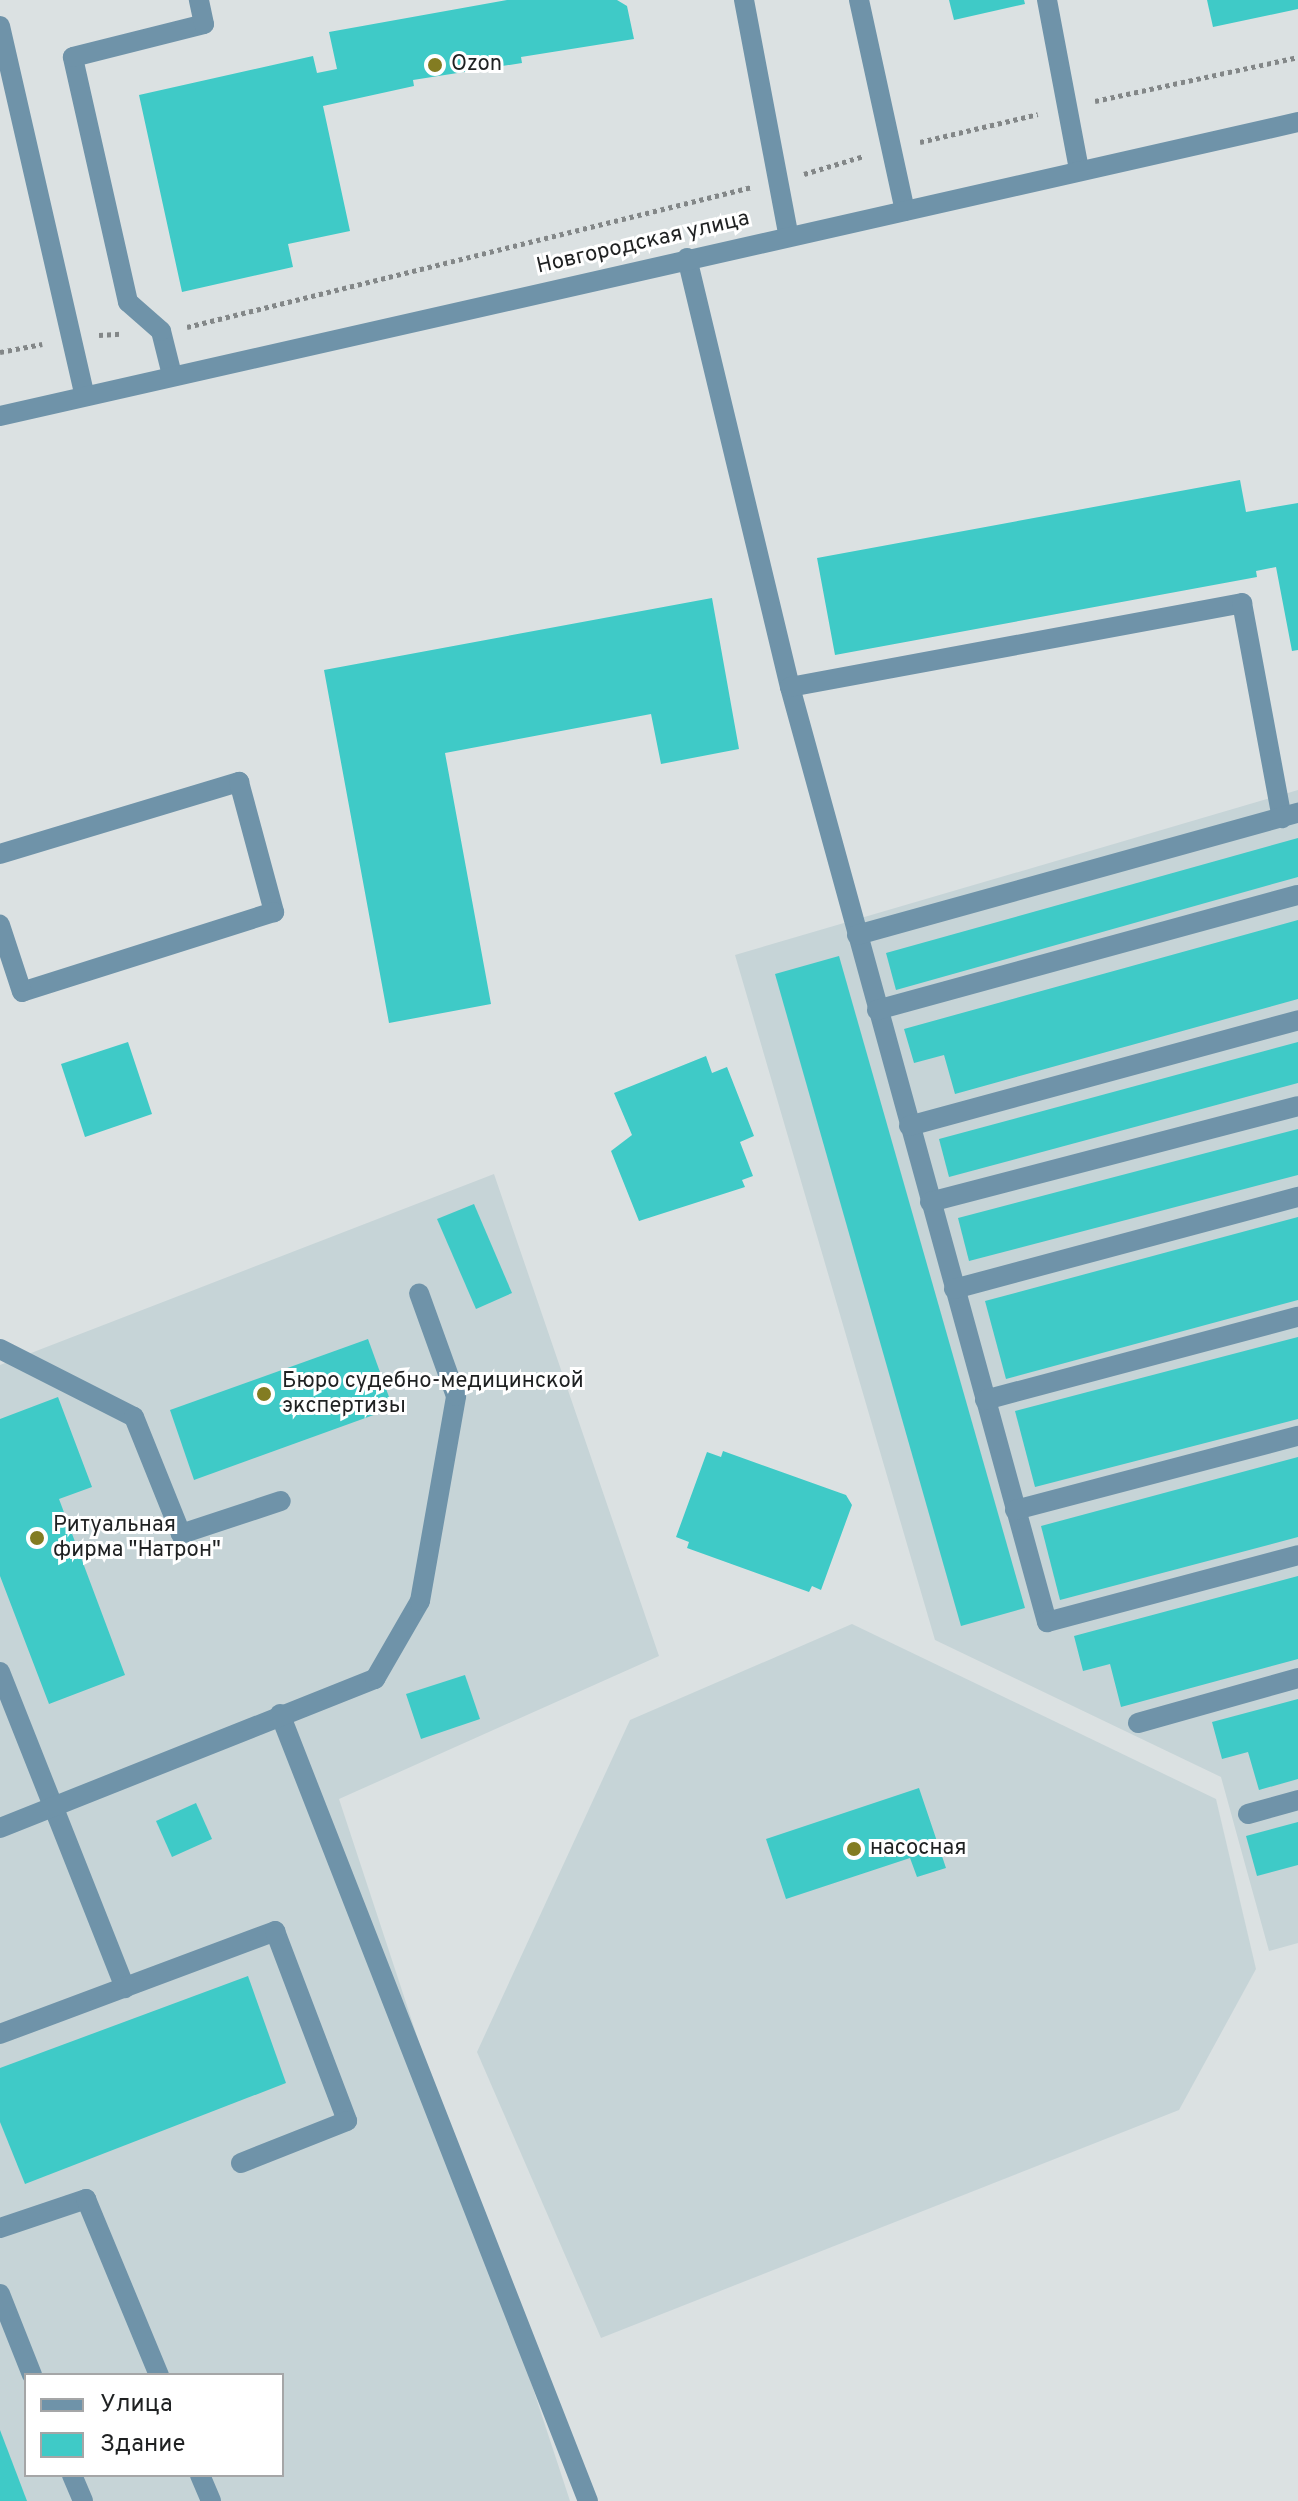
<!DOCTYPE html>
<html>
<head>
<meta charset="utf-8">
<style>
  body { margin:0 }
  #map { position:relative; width:1298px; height:2501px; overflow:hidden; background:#dbe1e2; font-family:Overpass,sans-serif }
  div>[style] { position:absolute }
  .built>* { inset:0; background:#c6d4d7 }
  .building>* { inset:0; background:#3fcac7 }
  .path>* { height:5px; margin-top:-2.5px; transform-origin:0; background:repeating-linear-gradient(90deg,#838788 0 4px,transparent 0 8px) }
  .service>* { height:20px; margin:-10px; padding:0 10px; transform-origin:10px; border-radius:10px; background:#6f93a9 }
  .minor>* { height:20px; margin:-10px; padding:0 10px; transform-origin:10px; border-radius:10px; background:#6f93a9 }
  .dots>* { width:22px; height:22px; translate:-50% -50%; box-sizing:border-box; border:4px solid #fff; border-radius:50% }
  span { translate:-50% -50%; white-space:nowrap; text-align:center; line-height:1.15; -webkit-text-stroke:6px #fff; paint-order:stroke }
  .poi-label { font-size:22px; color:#1f2122 }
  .left { translate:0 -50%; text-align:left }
  .street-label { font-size:22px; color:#1f2122 }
  .legend { position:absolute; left:24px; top:2373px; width:260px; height:104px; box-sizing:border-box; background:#fff; border:2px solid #a5a6a7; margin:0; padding:10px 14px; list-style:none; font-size:24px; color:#1f2122 }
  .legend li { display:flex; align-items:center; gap:16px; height:40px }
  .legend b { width:40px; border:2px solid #a5a6a7 }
</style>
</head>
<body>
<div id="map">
  <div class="built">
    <div style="clip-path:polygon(1298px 790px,1298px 1943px,1269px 1951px,1221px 1777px,935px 1640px,735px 955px)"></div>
    <div style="clip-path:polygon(evenodd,494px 1174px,659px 1656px,339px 1799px,570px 2501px,0 2501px,0 1365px,494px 1174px,26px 2375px,282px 2375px,282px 2475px,26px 2475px,26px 2375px)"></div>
    <div style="clip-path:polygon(852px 1624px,1216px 1799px,1256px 1969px,1179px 2110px,601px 2338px,477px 2052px,630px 1720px)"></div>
  </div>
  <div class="building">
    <div style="clip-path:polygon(507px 0,617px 0,627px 6px,634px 39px,521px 57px,522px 63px,413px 80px,414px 86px,323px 106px,350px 231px,288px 244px,293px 267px,182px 292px,139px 95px,313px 56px,317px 73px,337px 69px,329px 32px)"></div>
    <div style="clip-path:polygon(949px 0,1024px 0,1025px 4px,954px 20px)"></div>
    <div style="clip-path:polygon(1207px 0,1298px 0,1298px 9px,1213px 27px)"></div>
    <div style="clip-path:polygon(1240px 480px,1246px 512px,1298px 503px,1298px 650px,1292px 651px,1276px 567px,1256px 571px,1257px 577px,835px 655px,817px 558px)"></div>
    <div style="clip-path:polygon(712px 598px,739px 749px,661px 764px,651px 714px,445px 753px,491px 1004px,389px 1023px,324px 670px)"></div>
    <div style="clip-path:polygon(1298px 838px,1298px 877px,896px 990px,886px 953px)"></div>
    <div style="clip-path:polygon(1298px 920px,1298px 999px,955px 1094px,944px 1055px,914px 1063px,904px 1029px)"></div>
    <div style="clip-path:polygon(839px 956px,1025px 1608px,961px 1626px,775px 974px)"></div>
    <div style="clip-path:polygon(128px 1042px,152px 1114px,85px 1137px,61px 1064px)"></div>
    <div style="clip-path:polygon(1298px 1042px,1298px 1083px,949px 1177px,939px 1139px)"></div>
    <div style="clip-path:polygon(706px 1056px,712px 1073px,727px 1067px,754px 1136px,740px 1142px,753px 1176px,742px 1180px,745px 1187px,639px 1221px,611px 1151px,632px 1135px,614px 1093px)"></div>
    <div style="clip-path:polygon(1298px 1129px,1298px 1175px,969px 1261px,958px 1218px)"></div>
    <div style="clip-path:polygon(474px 1204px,512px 1293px,476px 1309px,437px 1219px)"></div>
    <div style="clip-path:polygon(1298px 1217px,1298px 1300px,1006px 1379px,985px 1301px)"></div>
    <div style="clip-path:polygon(1298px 1337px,1298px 1419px,1035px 1487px,1015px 1411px)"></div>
    <div style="clip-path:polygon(368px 1339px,393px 1408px,194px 1480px,170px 1410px)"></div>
    <div style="clip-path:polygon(58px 1397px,92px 1487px,59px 1499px,125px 1675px,49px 1704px,0 1576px,0 1419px)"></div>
    <div style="clip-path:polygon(723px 1451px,846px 1495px,852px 1505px,821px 1590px,812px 1586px,809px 1592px,687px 1548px,689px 1542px,676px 1537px,707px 1452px,721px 1457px)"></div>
    <div style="clip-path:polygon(1298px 1457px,1298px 1537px,1060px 1600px,1041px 1526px)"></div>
    <div style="clip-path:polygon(1298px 1576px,1298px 1659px,1121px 1707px,1110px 1664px,1083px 1671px,1074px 1636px)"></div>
    <div style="clip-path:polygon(465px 1675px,480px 1719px,421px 1739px,406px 1694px)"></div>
    <div style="clip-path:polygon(1298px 1699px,1298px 1779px,1259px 1790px,1248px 1752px,1222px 1759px,1212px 1722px)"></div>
    <div style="clip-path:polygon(919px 1788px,946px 1868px,917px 1877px,910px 1858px,786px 1899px,766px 1839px)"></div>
    <div style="clip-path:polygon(196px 1803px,212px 1839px,172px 1857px,156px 1821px)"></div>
    <div style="clip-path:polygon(1298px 1822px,1298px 1865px,1257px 1876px,1246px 1836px)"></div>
    <div style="clip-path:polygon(248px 1976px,286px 2083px,25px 2184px,0 2122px,0 2068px)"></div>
    <div style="clip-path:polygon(0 2430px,27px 2501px,0 2501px)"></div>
  </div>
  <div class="path">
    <div style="left:1095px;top:101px;width:208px;rotate:-12.2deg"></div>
    <div style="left:920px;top:142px;width:121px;rotate:-13.3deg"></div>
    <div style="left:804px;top:174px;width:63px;rotate:-16.7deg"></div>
    <div style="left:187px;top:327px;width:582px;rotate:-13.92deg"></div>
    <div style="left:99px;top:335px;width:22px;rotate:-3deg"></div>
    <div style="left:0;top:352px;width:43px;rotate:-10.8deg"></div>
  </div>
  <div class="service">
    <div style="left:744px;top:0;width:237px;rotate:79.3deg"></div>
    <div style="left:859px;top:0;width:216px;rotate:77.7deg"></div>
    <div style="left:1047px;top:0;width:173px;rotate:79.3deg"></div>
    <div style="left:0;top:26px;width:377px;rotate:77.1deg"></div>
    <div style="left:687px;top:258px;width:441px;rotate:76.5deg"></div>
    <div style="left:790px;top:687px;width:970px;rotate:74.63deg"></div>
    <div style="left:1047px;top:1622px;width:260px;rotate:-14.9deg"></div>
    <div style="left:172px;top:375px;width:45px;rotate:-104deg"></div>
    <div style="left:161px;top:331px;width:44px;rotate:-138.7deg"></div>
    <div style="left:128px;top:302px;width:251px;rotate:-102.7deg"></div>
    <div style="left:73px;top:57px;width:135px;rotate:-14.1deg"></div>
    <div style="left:204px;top:24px;width:25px;rotate:-102deg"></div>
    <div style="left:790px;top:687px;width:460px;rotate:-10.5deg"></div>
    <div style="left:1242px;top:603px;width:219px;rotate:79.5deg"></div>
    <div style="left:0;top:854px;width:250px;rotate:-16.8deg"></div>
    <div style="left:239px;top:782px;width:135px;rotate:74.9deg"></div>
    <div style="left:274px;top:912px;width:264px;rotate:162.4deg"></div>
    <div style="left:22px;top:992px;width:71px;rotate:-108.2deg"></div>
    <div style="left:857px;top:935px;width:458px;rotate:-15.5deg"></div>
    <div style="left:877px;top:1010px;width:436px;rotate:-15.3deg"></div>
    <div style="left:909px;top:1126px;width:403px;rotate:-15.2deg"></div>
    <div style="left:930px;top:1202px;width:380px;rotate:-14.6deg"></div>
    <div style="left:954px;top:1289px;width:356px;rotate:-15deg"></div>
    <div style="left:0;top:1349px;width:150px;rotate:26.9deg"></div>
    <div style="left:134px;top:1417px;width:126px;rotate:68.1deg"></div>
    <div style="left:181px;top:1534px;width:105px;rotate:-18.3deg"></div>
    <div style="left:985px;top:1400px;width:324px;rotate:-14.9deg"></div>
    <div style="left:1015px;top:1510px;width:293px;rotate:-14.7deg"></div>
    <div style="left:0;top:1672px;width:340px;rotate:68.4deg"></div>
    <div style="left:280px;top:1714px;width:845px;rotate:68.63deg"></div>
    <div style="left:1138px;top:1723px;width:166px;rotate:-15.7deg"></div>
    <div style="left:1248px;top:1814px;width:52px;rotate:-15.6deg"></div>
    <div style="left:0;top:1828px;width:404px;rotate:-21.7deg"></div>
    <div style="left:375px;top:1679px;width:90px;rotate:-60deg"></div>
    <div style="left:420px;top:1601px;width:208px;rotate:-80deg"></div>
    <div style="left:456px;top:1396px;width:109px;rotate:-109.8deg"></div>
    <div style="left:0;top:2034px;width:294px;rotate:-20.5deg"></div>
    <div style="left:275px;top:1931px;width:203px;rotate:69.2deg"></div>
    <div style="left:347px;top:2121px;width:114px;rotate:158.4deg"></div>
    <div style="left:0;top:2228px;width:91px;rotate:-18.6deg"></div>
    <div style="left:86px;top:2199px;width:191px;rotate:67.5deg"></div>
    <div style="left:0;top:2294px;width:87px;rotate:68.4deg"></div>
    <div style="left:72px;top:2475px;width:28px;rotate:67deg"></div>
    <div style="left:200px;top:2475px;width:28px;rotate:67deg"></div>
  </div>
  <div class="minor">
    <div style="left:0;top:416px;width:1331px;rotate:-12.76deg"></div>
  </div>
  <div class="dots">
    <div style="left:435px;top:65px;background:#837c22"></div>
    <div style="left:264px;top:1394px;background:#837c22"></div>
    <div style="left:37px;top:1538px;background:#837c22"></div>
    <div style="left:854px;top:1849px;background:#837c22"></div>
  </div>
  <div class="poi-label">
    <span class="left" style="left:451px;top:65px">Ozon</span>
    <span class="left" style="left:282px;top:1394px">Бюро судебно-медицинской<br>экспертизы</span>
    <span class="left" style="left:53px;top:1538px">Ритуальная<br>фирма "Натрон"</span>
    <span class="left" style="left:870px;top:1849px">насосная</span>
  </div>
  <div class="street-label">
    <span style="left:643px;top:243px;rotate:-13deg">Новгородская улица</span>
  </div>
  <ul class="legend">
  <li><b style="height:10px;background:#6f93a9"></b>Улица</li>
  <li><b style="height:22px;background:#3fcac7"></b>Здание</li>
  </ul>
</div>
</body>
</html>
